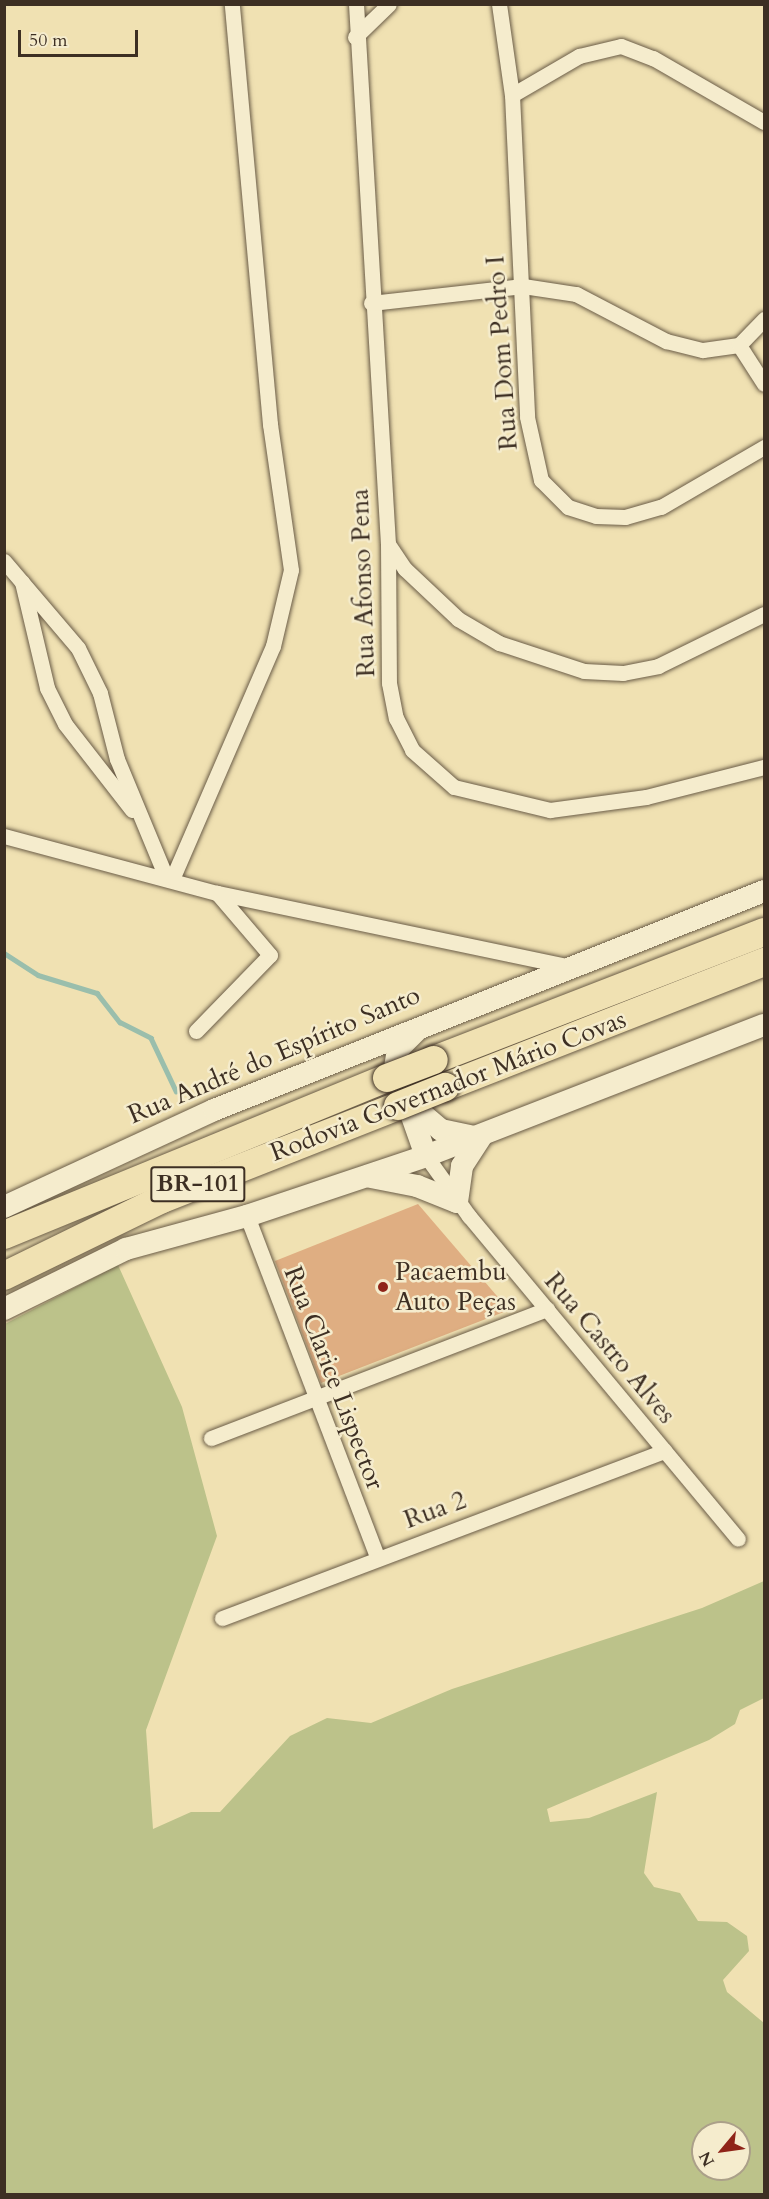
<!DOCTYPE html>
<html>
<head>
<meta charset="utf-8">
<style>
  body { margin:0 }
  #map { position:relative; width:769px; height:2199px; overflow:hidden; background:#f0e1b2; font-family:Cardo,serif }
  div>[style] { position:absolute }
  .green>* { inset:0; background:#bcc28a }
  .stream>* { height:4.5px; margin:-2.25px; padding:0 2.25px; transform-origin:2.25px; border-radius:2.25px; background:#9abeac }
  .building>* { inset:0; background:#dfae82 }
  .roads { filter:drop-shadow(0 0 2px #6a5c47) drop-shadow(0 0 2px #6a5c47) }
  .street>* { height:15px; margin:-7.5px; padding:0 7.5px; transform-origin:7.5px; border-radius:7.5px; background:#f5eccd }
  .secondary>* { height:22px; margin:-11px; padding:0 11px; transform-origin:11px; border-radius:11px; background:#f5eccd }
  .highway>* { height:28px; margin:-14px; padding:0 14px; transform-origin:14px; border-radius:14px; background:#f0e1b2 }
  .bridges { filter:drop-shadow(0 0 2px #3d2f23) drop-shadow(0 0 2px #3d2f23) }
  .highway-bridge>* { height:28px; margin:-14px; padding:0 14px; transform-origin:14px; border-radius:14px; background:#f0e1b2 }
  .dots>* { width:16px; height:16px; translate:-50% -50%; box-sizing:border-box; border:3px solid #f5eccd; border-radius:50% }
  span { translate:-50% -50%; white-space:nowrap; text-align:center; line-height:1.15; -webkit-text-stroke:5px #f5eccd; paint-order:stroke }
  .shield-label span { padding:2px 4px; background:#f5eccd; border:2px solid; border-radius:4px; -webkit-text-stroke-width:0 }
  .shield-label { font-size:24px; color:#3d2f23; font-weight:700 }
  .street-label { font-size:26px; color:#3d2f23 }
  .poi-label { font-size:26px; color:#3d2f23 }
  .left { translate:0 -50%; text-align:left }
  .frame { position:absolute; inset:0; border:6px solid #3d2f23; pointer-events:none }
  .north { position:absolute; left:691px; top:2121px; width:60px; height:60px; box-sizing:border-box; background:#f5eccd; border:2px solid #aba089; border-radius:50%; rotate:241deg; font-size:16px; font-weight:700; line-height:24px; text-align:center; color:#3d2f23 }
  .north::after { content:''; display:block; margin:auto; width:21px; height:27px; background:#8f2418; clip-path:polygon(50% 0,100% 100%,50% 72%,0 100%) }
  .scale { position:absolute; left:18px; top:30px; width:120px; height:27px; box-sizing:border-box; border:3px solid #3d2f23; border-top:0; padding-left:8px; font-size:18px; line-height:21px; white-space:nowrap; color:#3d2f23; -webkit-text-stroke:4px #f5eccd; paint-order:stroke }
</style>
</head>
<body>
<div id="map">
  <div class="green">
    <div style="clip-path:polygon(evenodd,118px 1265px,182px 1407px,217px 1536px,146px 1730px,153px 1829px,191px 1812px,220px 1812px,290px 1736px,327px 1718px,371px 1723px,452px 1689px,702px 1608px,764px 1581px,764px 1698px,740px 1710px,735px 1724px,709px 1740px,547px 1809px,550px 1822px,589px 1818px,657px 1792px,644px 1873px,654px 1887px,680px 1893px,698px 1921px,727px 1922px,747px 1936px,749px 1951px,723px 1980px,727px 1992px,764px 2023px,764px 2194px,5px 2194px,5px 1324px,118px 1265px,703px 2133px,739px 2133px,739px 2169px,703px 2169px,703px 2133px)"></div>
  </div>
  <div class="stream">
    <div style="left:4px;top:953px;width:40px;rotate:32.9deg"></div>
    <div style="left:38px;top:975px;width:62px;rotate:17deg"></div>
    <div style="left:97px;top:993px;width:37px;rotate:52deg"></div>
    <div style="left:120px;top:1022px;width:35px;rotate:27deg"></div>
    <div style="left:151px;top:1038px;width:59px;rotate:64.7deg"></div>
  </div>
  <div class="building">
    <div style="clip-path:polygon(418px 1204px,509px 1310px,321px 1383px,275px 1261px)"></div>
  </div>
  <div class="roads">
    <div class="street">
      <div style="left:356px;top:4px;width:541px;rotate:86.61deg"></div>
      <div style="left:388px;top:544px;width:139px;rotate:89.6deg"></div>
      <div style="left:389px;top:683px;width:36px;rotate:79deg"></div>
      <div style="left:396px;top:718px;width:36px;rotate:63deg"></div>
      <div style="left:412px;top:750px;width:56px;rotate:41.4deg"></div>
      <div style="left:454px;top:787px;width:99px;rotate:13.5deg"></div>
      <div style="left:550px;top:810px;width:97px;rotate:-7.7deg"></div>
      <div style="left:646px;top:797px;width:122px;rotate:-14.3deg"></div>
      <div style="left:499px;top:4px;width:92px;rotate:81.9deg"></div>
      <div style="left:512px;top:95px;width:322px;rotate:87.3deg"></div>
      <div style="left:527px;top:417px;width:65px;rotate:77.5deg"></div>
      <div style="left:541px;top:480px;width:38px;rotate:45deg"></div>
      <div style="left:568px;top:507px;width:29px;rotate:18deg"></div>
      <div style="left:596px;top:516px;width:29px;rotate:2deg"></div>
      <div style="left:625px;top:517px;width:37px;rotate:-16deg"></div>
      <div style="left:661px;top:507px;width:119px;rotate:-30.2deg"></div>
      <div style="left:355px;top:37px;width:47px;rotate:-44.1deg"></div>
      <div style="left:512px;top:95px;width:78px;rotate:-30.2deg"></div>
      <div style="left:579px;top:56px;width:43px;rotate:-13.4deg"></div>
      <div style="left:621px;top:46px;width:34px;rotate:21deg"></div>
      <div style="left:653px;top:58px;width:128px;rotate:30deg"></div>
      <div style="left:371px;top:303px;width:153px;rotate:-6.4deg"></div>
      <div style="left:523px;top:286px;width:54px;rotate:8.6deg"></div>
      <div style="left:576px;top:294px;width:102px;rotate:27.6deg"></div>
      <div style="left:666px;top:341px;width:38px;rotate:14deg"></div>
      <div style="left:703px;top:350px;width:36px;rotate:-8deg"></div>
      <div style="left:739px;top:345px;width:36px;rotate:-46deg"></div>
      <div style="left:739px;top:345px;width:46px;rotate:57.3deg"></div>
      <div style="left:388px;top:544px;width:30px;rotate:56deg"></div>
      <div style="left:405px;top:569px;width:73px;rotate:43.3deg"></div>
      <div style="left:458px;top:619px;width:48px;rotate:30.3deg"></div>
      <div style="left:499px;top:643px;width:89px;rotate:18.2deg"></div>
      <div style="left:584px;top:671px;width:39px;rotate:3deg"></div>
      <div style="left:623px;top:673px;width:36px;rotate:-11deg"></div>
      <div style="left:658px;top:666px;width:118px;rotate:-26.1deg"></div>
      <div style="left:4px;top:561px;width:114px;rotate:49.6deg"></div>
      <div style="left:78px;top:648px;width:50px;rotate:63.9deg"></div>
      <div style="left:100px;top:693px;width:68px;rotate:75.6deg"></div>
      <div style="left:117px;top:759px;width:126px;rotate:67.5deg"></div>
      <div style="left:22px;top:582px;width:109px;rotate:76.7deg"></div>
      <div style="left:47px;top:688px;width:40px;rotate:63.4deg"></div>
      <div style="left:65px;top:724px;width:109px;rotate:52.1deg"></div>
      <div style="left:4px;top:836px;width:220px;rotate:15deg"></div>
      <div style="left:217px;top:893px;width:361px;rotate:11.8deg"></div>
      <div style="left:173px;top:877px;width:252px;rotate:-66.6deg"></div>
      <div style="left:273px;top:646px;width:78px;rotate:-76.7deg"></div>
      <div style="left:291px;top:570px;width:148px;rotate:-98.2deg"></div>
      <div style="left:270px;top:424px;width:422px;rotate:-95.2deg"></div>
      <div style="left:196px;top:1031px;width:106px;rotate:-45.8deg"></div>
      <div style="left:270px;top:955px;width:82px;rotate:-130.5deg"></div>
      <div style="left:426px;top:1156px;width:74px;rotate:54.4deg"></div>
      <div style="left:469px;top:1216px;width:420px;rotate:50.2deg"></div>
      <div style="left:247px;top:1216px;width:365px;rotate:69.1deg"></div>
      <div style="left:211px;top:1438px;width:360px;rotate:-21deg"></div>
      <div style="left:222px;top:1618px;width:473px;rotate:-20.7deg"></div>
    </div>
    <div class="secondary">
      <div style="left:416px;top:1031px;width:25px;rotate:135deg"></div>
      <div style="left:398px;top:1049px;width:19px;rotate:99deg"></div>
      <div style="left:395px;top:1068px;width:93px;rotate:70.6deg"></div>
      <div style="left:409px;top:1103px;width:42px;rotate:40.2deg"></div>
      <div style="left:441px;top:1130px;width:34px;rotate:12deg"></div>
      <div style="left:371px;top:1177px;width:47px;rotate:11.1deg"></div>
      <div style="left:417px;top:1186px;width:43px;rotate:21.8deg"></div>
      <div style="left:457px;top:1202px;width:36px;rotate:-82deg"></div>
      <div style="left:462px;top:1166px;width:37px;rotate:-57deg"></div>
      <div style="left:4px;top:1207px;width:231px;rotate:-24.8deg"></div>
      <div style="left:214px;top:1110px;width:592px;rotate:-21.71deg"></div>
      <div style="left:4px;top:1309px;width:136px;rotate:-26.2deg"></div>
      <div style="left:126px;top:1249px;width:125px;rotate:-15.3deg"></div>
      <div style="left:247px;top:1216px;width:189px;rotate:-18.5deg"></div>
      <div style="left:426px;top:1156px;width:362px;rotate:-21.2deg"></div>
    </div>
    <div class="highway">
      <div style="left:434px;top:1060px;width:354px;rotate:-21.2deg"></div>
      <div style="left:445px;top:1087px;width:343px;rotate:-21.4deg"></div>
      <div style="left:4px;top:1235px;width:414px;rotate:-22.3deg"></div>
      <div style="left:4px;top:1276px;width:176px;rotate:-26deg"></div>
      <div style="left:162px;top:1199px;width:254px;rotate:-21.5deg"></div>
    </div>
  </div>
  <div class="bridges">
    <div class="highway-bridge">
      <div style="left:387px;top:1078px;width:50px;rotate:-21deg"></div>
      <div style="left:398px;top:1106px;width:51px;rotate:-22deg"></div>
    </div>
  </div>
  <div class="dots">
    <div style="left:383px;top:1287px;background:#8f2418"></div>
  </div>
  <div class="shield-label">
    <span style="left:198px;top:1184px">BR-101</span>
  </div>
  <div class="street-label">
    <span style="left:502px;top:353px;rotate:-94deg">Rua Dom Pedro I</span>
    <span style="left:363px;top:583px;rotate:-92deg">Rua Afonso Pena</span>
    <span style="left:274px;top:1055px;rotate:-23deg">Rua André do Espírito Santo</span>
    <span style="left:448px;top:1086px;rotate:-21deg">Rodovia Governador Mário Covas</span>
    <span style="left:610px;top:1348px;rotate:50deg">Rua Castro Alves</span>
    <span style="left:334px;top:1378px;rotate:69deg">Rua Clarice Lispector</span>
    <span style="left:435px;top:1510px;rotate:-20deg">Rua 2</span>
  </div>
  <div class="poi-label">
    <span class="left" style="left:395px;top:1287px">Pacaembu<br>Auto Peças</span>
  </div>
  <div class="frame"></div>
  <div class="north">N</div>
  <div class="scale">50 m</div>
</div>
</body>
</html>
